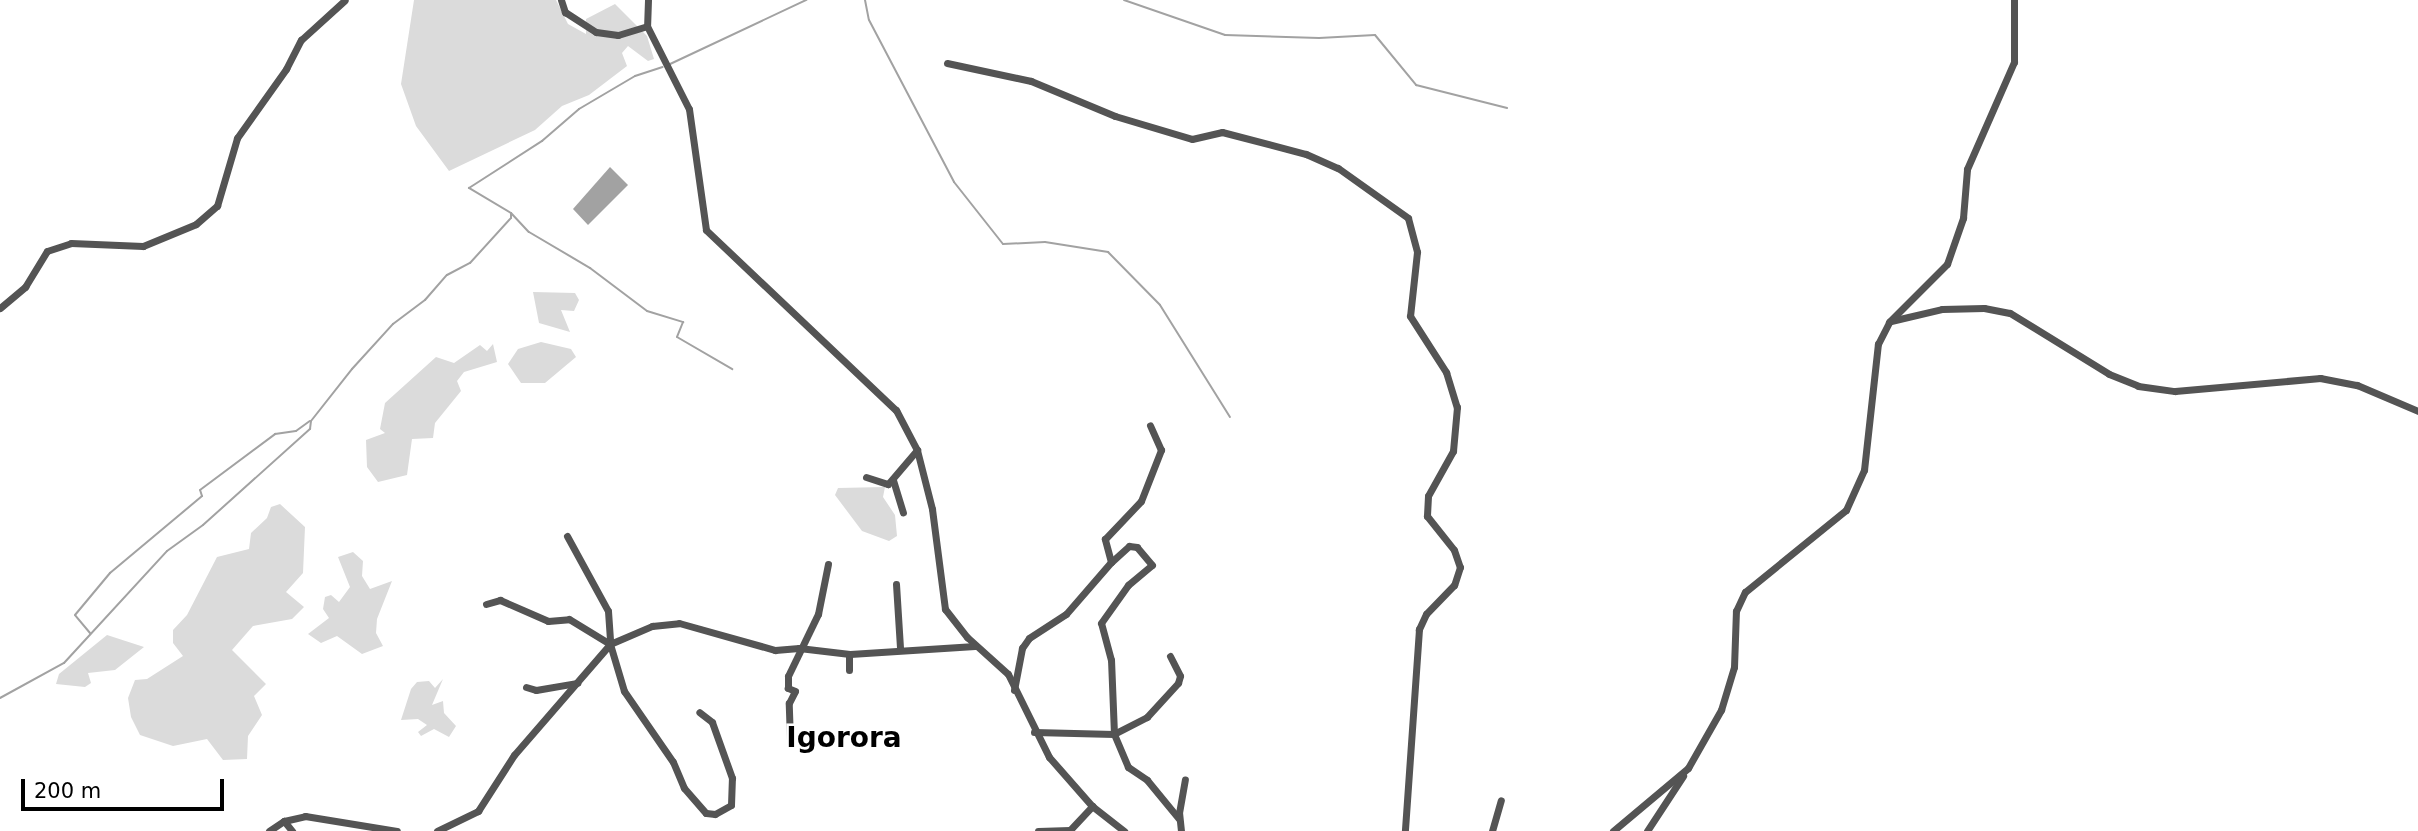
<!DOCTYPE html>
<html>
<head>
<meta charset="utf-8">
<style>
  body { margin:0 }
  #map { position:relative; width:2418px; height:831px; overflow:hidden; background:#fff; font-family:"DejaVu Sans",sans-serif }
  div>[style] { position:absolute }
  .green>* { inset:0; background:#dbdbdb }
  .water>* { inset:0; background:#a2a2a2 }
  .stream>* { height:2px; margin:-1px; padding:0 1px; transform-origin:1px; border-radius:1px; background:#a2a2a2 }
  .minor>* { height:7px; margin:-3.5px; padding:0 3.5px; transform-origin:3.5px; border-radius:3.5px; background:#545454 }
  span { translate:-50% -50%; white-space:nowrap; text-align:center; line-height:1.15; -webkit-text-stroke:5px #fff; paint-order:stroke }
  .quarter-label { font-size:28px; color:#000; font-weight:700 }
  .scale { position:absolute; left:21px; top:779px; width:203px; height:32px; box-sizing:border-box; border:4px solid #000; border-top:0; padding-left:9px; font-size:21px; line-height:24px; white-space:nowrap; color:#000; -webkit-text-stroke:5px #fff; paint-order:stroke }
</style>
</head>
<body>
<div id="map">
  <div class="green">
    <div style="clip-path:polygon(414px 0,556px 0,568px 24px,586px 34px,586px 19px,615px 4px,647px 36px,654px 59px,648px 61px,628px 46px,622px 53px,627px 66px,589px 95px,562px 106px,535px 130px,449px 171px,416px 126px,401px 84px)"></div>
    <div style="clip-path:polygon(533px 292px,575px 293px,579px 300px,574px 311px,561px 310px,570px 332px,539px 323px)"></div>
    <div style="clip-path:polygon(541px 342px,571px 349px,576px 357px,545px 383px,521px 383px,508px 364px,518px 349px)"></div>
    <div style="clip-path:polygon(493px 344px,497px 362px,464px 372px,457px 381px,461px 391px,435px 423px,433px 438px,412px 439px,407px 475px,378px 482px,367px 467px,366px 440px,385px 433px,380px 429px,385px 403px,436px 357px,454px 363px,480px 345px,487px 351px)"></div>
    <div style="clip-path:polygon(885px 487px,883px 497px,895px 515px,897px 536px,889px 541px,862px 531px,835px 495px,838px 488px)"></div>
    <div style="clip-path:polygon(280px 504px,305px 527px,303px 573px,286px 592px,304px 607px,292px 619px,253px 626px,232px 650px,266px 684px,254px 696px,262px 715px,248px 736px,247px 759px,223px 760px,207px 739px,173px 746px,140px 735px,131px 717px,128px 698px,135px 680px,147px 679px,183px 656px,173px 643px,173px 630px,187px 615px,217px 557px,249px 549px,251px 533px,267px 518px,271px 507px)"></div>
    <div style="clip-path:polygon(353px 552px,363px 561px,362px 576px,370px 589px,392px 581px,377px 619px,376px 633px,383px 646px,362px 654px,337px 636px,321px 643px,308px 634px,329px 618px,323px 609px,325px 597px,331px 595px,339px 602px,350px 587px,338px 557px)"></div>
    <div style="clip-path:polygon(107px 635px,144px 647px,115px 670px,88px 673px,91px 683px,85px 687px,56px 684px,59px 674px)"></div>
    <div style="clip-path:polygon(443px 679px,432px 705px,443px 701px,444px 713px,456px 726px,449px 737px,434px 729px,421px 736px,418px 732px,427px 725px,418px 719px,401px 720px,411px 689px,417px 682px,429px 681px,435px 688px)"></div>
  </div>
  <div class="water">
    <div style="clip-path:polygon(610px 167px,628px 185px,588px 225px,573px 209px)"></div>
  </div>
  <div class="stream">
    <div style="left:865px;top:0;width:20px;rotate:79deg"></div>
    <div style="left:869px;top:20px;width:183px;rotate:62.3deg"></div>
    <div style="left:954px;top:182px;width:79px;rotate:51.7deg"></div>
    <div style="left:1003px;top:244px;width:42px;rotate:-2.7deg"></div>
    <div style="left:1045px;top:242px;width:64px;rotate:9deg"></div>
    <div style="left:1108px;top:252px;width:74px;rotate:45.5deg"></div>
    <div style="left:1160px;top:305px;width:132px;rotate:58deg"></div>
    <div style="left:1124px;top:0;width:107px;rotate:19.1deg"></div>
    <div style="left:1225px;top:35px;width:94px;rotate:1.8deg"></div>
    <div style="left:1319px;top:38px;width:56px;rotate:-3.1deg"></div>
    <div style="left:1375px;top:35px;width:65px;rotate:50.6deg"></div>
    <div style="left:1416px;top:85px;width:94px;rotate:14.2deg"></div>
    <div style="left:668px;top:65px;width:153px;rotate:-25.2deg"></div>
    <div style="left:511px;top:213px;width:26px;rotate:47deg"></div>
    <div style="left:529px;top:232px;width:71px;rotate:30.5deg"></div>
    <div style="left:590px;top:268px;width:71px;rotate:37deg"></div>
    <div style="left:647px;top:311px;width:38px;rotate:17deg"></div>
    <div style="left:683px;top:322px;width:16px;rotate:112deg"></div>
    <div style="left:677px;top:337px;width:64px;rotate:30.2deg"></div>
    <div style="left:90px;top:633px;width:23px;rotate:-130deg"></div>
    <div style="left:75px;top:615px;width:55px;rotate:-50.2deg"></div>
    <div style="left:110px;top:573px;width:120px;rotate:-39.9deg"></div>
    <div style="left:202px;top:496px;width:6px;rotate:-108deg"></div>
    <div style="left:200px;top:490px;width:94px;rotate:-36.7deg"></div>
    <div style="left:275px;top:434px;width:21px;rotate:-8deg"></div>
    <div style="left:296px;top:431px;width:17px;rotate:-36deg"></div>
    <div style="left:0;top:698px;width:73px;rotate:-28.7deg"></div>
    <div style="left:64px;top:663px;width:152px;rotate:-47.4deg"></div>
    <div style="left:167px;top:551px;width:44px;rotate:-35.8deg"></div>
    <div style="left:203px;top:525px;width:144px;rotate:-41.9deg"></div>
    <div style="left:310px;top:429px;width:8px;rotate:-83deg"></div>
    <div style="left:311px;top:421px;width:66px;rotate:-51.7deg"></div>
    <div style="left:352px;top:369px;width:61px;rotate:-47.7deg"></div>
    <div style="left:393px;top:324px;width:40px;rotate:-37deg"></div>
    <div style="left:425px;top:300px;width:33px;rotate:-49deg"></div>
    <div style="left:447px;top:275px;width:26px;rotate:-28deg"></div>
    <div style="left:470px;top:263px;width:61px;rotate:-47.7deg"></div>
    <div style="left:511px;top:218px;width:5px;rotate:-90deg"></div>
    <div style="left:511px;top:213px;width:49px;rotate:-149.2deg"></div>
    <div style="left:469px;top:188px;width:87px;rotate:-32.8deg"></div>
    <div style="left:542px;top:141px;width:49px;rotate:-40.9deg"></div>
    <div style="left:579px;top:109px;width:65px;rotate:-30.5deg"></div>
    <div style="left:635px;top:76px;width:29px;rotate:-18deg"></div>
  </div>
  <div class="minor">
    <div style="left:561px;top:0;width:13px;rotate:72deg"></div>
    <div style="left:565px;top:12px;width:37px;rotate:33deg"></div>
    <div style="left:596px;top:32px;width:22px;rotate:8deg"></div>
    <div style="left:618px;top:35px;width:30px;rotate:-17deg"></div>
    <div style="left:648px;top:0;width:26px;rotate:92deg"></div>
    <div style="left:647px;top:26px;width:93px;rotate:63.2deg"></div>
    <div style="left:689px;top:109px;width:122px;rotate:82deg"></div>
    <div style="left:706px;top:230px;width:262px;rotate:43.5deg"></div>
    <div style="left:896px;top:410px;width:45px;rotate:62.3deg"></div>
    <div style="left:917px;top:450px;width:61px;rotate:75.7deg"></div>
    <div style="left:932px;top:509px;width:101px;rotate:82.6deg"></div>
    <div style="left:945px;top:609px;width:36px;rotate:52deg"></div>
    <div style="left:967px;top:637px;width:55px;rotate:42.1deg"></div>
    <div style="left:1008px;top:674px;width:93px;rotate:63.7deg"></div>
    <div style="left:1049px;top:757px;width:65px;rotate:48.7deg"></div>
    <div style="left:1092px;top:806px;width:41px;rotate:38deg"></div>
    <div style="left:947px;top:63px;width:86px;rotate:12.1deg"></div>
    <div style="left:1031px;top:81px;width:91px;rotate:22.6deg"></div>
    <div style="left:1115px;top:116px;width:80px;rotate:16.6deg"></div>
    <div style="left:1192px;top:139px;width:31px;rotate:-13deg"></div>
    <div style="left:1222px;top:132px;width:87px;rotate:14.7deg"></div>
    <div style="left:1306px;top:154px;width:35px;rotate:24deg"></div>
    <div style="left:1338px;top:168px;width:86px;rotate:35.5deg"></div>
    <div style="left:1408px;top:218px;width:35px;rotate:75deg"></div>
    <div style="left:1417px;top:252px;width:64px;rotate:96.2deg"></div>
    <div style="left:1410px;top:316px;width:67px;rotate:57.3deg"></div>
    <div style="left:1446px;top:372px;width:37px;rotate:73deg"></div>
    <div style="left:1457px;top:407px;width:44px;rotate:95.2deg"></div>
    <div style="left:1453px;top:451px;width:51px;rotate:119.1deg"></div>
    <div style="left:1428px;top:496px;width:20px;rotate:93deg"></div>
    <div style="left:1427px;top:516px;width:43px;rotate:51.5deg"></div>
    <div style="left:1454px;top:550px;width:18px;rotate:71deg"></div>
    <div style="left:1460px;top:567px;width:19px;rotate:108deg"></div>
    <div style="left:1454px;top:585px;width:40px;rotate:134deg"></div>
    <div style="left:1426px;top:614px;width:17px;rotate:115deg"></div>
    <div style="left:1419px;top:629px;width:202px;rotate:94deg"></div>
    <div style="left:0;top:308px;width:33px;rotate:-40deg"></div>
    <div style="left:25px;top:287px;width:42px;rotate:-58.6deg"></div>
    <div style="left:47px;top:251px;width:25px;rotate:-18deg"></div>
    <div style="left:71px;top:243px;width:72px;rotate:2.4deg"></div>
    <div style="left:143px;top:246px;width:57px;rotate:-22.5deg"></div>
    <div style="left:196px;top:224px;width:28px;rotate:-41deg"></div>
    <div style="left:217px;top:206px;width:71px;rotate:-73.6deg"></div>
    <div style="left:237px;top:138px;width:85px;rotate:-54.6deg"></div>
    <div style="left:286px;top:69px;width:33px;rotate:-63deg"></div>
    <div style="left:301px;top:40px;width:59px;rotate:-42.3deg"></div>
    <div style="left:1891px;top:321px;width:52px;rotate:-13.2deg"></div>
    <div style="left:1942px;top:309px;width:42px;rotate:-1.4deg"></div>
    <div style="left:1984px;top:308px;width:26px;rotate:11deg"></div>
    <div style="left:2010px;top:313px;width:116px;rotate:31.6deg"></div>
    <div style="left:2109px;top:374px;width:31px;rotate:22deg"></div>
    <div style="left:2138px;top:386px;width:37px;rotate:8deg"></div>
    <div style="left:2175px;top:391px;width:146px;rotate:-5.1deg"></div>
    <div style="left:2320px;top:378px;width:38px;rotate:11deg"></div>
    <div style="left:2357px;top:385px;width:66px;rotate:23.1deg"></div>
    <div style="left:866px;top:477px;width:23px;rotate:18deg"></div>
    <div style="left:888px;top:484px;width:45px;rotate:-49.5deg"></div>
    <div style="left:893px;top:480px;width:34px;rotate:73deg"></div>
    <div style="left:567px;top:536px;width:85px;rotate:61.3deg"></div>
    <div style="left:608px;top:611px;width:32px;rotate:86deg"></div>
    <div style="left:896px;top:584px;width:64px;rotate:86.4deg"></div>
    <div style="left:486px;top:604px;width:15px;rotate:-16deg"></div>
    <div style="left:500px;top:600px;width:52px;rotate:23.6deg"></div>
    <div style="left:548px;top:621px;width:21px;rotate:-5deg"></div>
    <div style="left:569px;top:619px;width:48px;rotate:31.4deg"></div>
    <div style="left:610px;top:644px;width:49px;rotate:73.4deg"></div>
    <div style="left:624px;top:691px;width:86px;rotate:55.4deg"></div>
    <div style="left:673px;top:762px;width:28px;rotate:67deg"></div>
    <div style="left:684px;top:788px;width:33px;rotate:49deg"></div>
    <div style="left:706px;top:813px;width:9px;rotate:6deg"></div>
    <div style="left:715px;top:814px;width:18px;rotate:-29deg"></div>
    <div style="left:731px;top:805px;width:27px;rotate:-88deg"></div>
    <div style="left:732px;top:778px;width:59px;rotate:-109.7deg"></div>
    <div style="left:712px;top:722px;width:16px;rotate:-142deg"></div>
    <div style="left:1170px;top:656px;width:22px;rotate:63deg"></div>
    <div style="left:1180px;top:676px;width:7px;rotate:106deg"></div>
    <div style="left:1178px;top:683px;width:46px;rotate:132.4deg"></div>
    <div style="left:1147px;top:717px;width:37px;rotate:153deg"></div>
    <div style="left:1114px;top:734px;width:36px;rotate:67deg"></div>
    <div style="left:1128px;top:767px;width:23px;rotate:34deg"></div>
    <div style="left:1147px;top:780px;width:50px;rotate:50.6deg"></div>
    <div style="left:849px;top:670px;width:16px;rotate:-90deg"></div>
    <div style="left:526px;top:687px;width:10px;rotate:17deg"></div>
    <div style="left:536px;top:690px;width:42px;rotate:-9.7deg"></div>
    <div style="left:1014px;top:690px;width:43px;rotate:-79.2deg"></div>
    <div style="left:1022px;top:648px;width:12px;rotate:-55deg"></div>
    <div style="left:1029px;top:638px;width:44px;rotate:-33deg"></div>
    <div style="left:1066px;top:614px;width:69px;rotate:-49.1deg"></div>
    <div style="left:1111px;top:562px;width:24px;rotate:-105deg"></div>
    <div style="left:1105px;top:539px;width:52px;rotate:-46.5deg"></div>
    <div style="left:1141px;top:501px;width:55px;rotate:-68.6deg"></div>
    <div style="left:1161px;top:450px;width:27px;rotate:-114deg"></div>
    <div style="left:1034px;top:732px;width:80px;rotate:1.4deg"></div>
    <div style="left:1114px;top:734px;width:74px;rotate:-92.3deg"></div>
    <div style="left:1111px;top:660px;width:38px;rotate:-105deg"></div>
    <div style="left:1101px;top:623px;width:47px;rotate:-54.6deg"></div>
    <div style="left:1128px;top:585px;width:31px;rotate:-40deg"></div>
    <div style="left:1152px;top:565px;width:23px;rotate:-130deg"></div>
    <div style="left:1137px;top:547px;width:8px;rotate:-173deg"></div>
    <div style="left:1129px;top:546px;width:24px;rotate:138deg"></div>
    <div style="left:790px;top:740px;width:37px;rotate:-92deg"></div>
    <div style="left:789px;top:703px;width:13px;rotate:-63deg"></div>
    <div style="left:795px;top:691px;width:8px;rotate:-157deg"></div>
    <div style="left:788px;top:688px;width:12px;rotate:-90deg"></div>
    <div style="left:788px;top:676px;width:69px;rotate:-64.2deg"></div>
    <div style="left:818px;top:614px;width:51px;rotate:-78.7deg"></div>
    <div style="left:284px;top:821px;width:13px;rotate:51deg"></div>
    <div style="left:269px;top:831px;width:18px;rotate:-34deg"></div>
    <div style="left:284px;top:821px;width:22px;rotate:-13deg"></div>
    <div style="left:305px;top:816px;width:93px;rotate:9.3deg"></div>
    <div style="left:437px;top:831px;width:46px;rotate:-26deg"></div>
    <div style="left:478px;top:811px;width:67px;rotate:-57.3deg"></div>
    <div style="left:514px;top:755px;width:147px;rotate:-49.1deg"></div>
    <div style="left:610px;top:644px;width:46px;rotate:-23.2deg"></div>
    <div style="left:652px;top:626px;width:27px;rotate:-6deg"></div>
    <div style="left:679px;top:623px;width:100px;rotate:15.7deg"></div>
    <div style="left:775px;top:650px;width:24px;rotate:-5deg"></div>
    <div style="left:799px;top:648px;width:51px;rotate:6.7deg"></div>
    <div style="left:850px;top:654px;width:125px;rotate:-3.7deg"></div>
    <div style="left:1038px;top:831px;width:32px;rotate:-2deg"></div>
    <div style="left:1070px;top:830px;width:33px;rotate:-47deg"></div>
    <div style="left:1181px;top:831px;width:18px;rotate:-96deg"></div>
    <div style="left:1179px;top:813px;width:34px;rotate:-80deg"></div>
    <div style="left:1492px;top:831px;width:32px;rotate:-74deg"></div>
    <div style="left:1613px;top:831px;width:98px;rotate:-40deg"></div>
    <div style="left:1688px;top:768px;width:67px;rotate:-60.4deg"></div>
    <div style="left:1721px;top:710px;width:45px;rotate:-73.2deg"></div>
    <div style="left:1734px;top:667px;width:56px;rotate:-88deg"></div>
    <div style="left:1736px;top:611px;width:21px;rotate:-65deg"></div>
    <div style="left:1745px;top:592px;width:130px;rotate:-39.1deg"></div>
    <div style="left:1846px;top:510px;width:44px;rotate:-65.8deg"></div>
    <div style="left:1864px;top:470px;width:127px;rotate:-83.7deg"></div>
    <div style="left:1878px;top:344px;width:25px;rotate:-63deg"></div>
    <div style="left:1889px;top:322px;width:82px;rotate:-45deg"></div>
    <div style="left:1947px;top:264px;width:49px;rotate:-70.8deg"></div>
    <div style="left:1963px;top:218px;width:49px;rotate:-85.3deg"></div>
    <div style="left:1967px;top:169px;width:117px;rotate:-66.3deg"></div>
    <div style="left:2014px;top:62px;width:62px;rotate:-90deg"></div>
    <div style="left:1647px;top:831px;width:66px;rotate:-56.8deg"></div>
  </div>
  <div class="quarter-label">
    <span style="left:844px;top:738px">Igorora</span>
  </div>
  <div class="scale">200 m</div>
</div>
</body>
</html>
